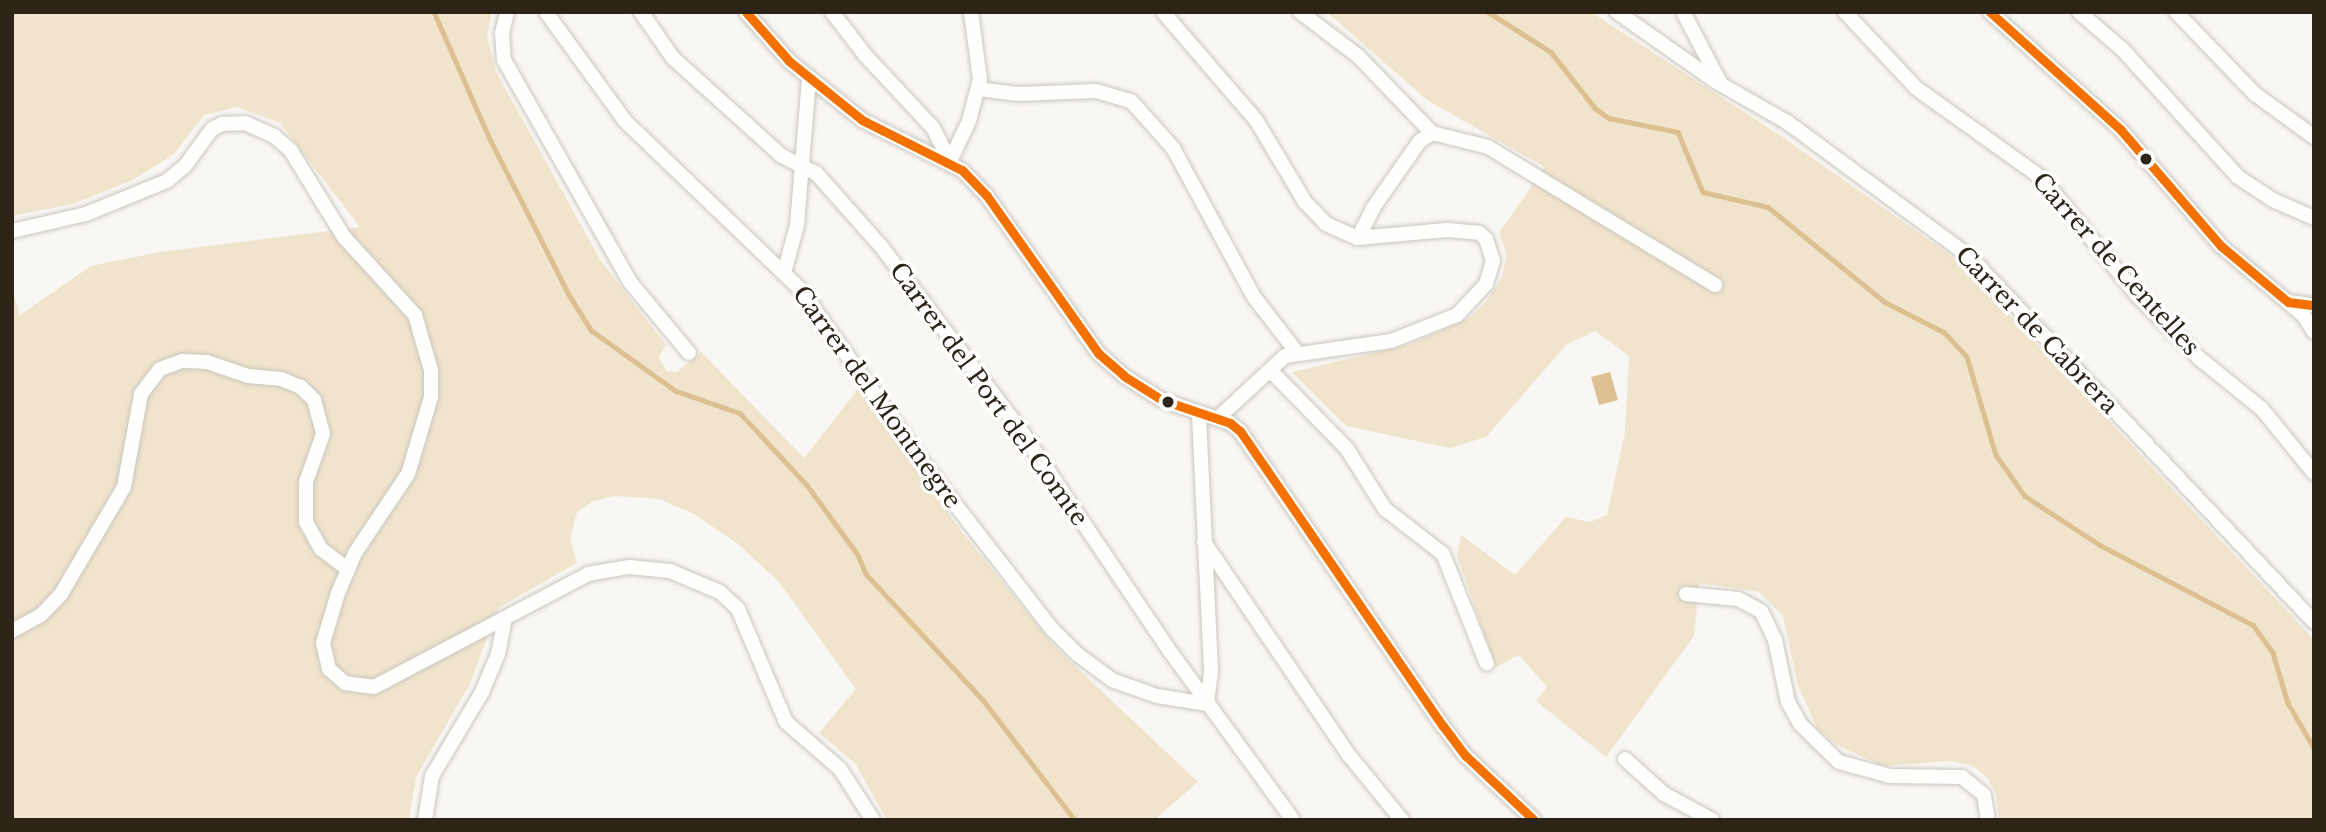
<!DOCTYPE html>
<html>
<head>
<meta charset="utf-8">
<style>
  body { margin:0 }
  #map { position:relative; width:2326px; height:832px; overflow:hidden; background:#f9f7f4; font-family:"Libre Baskerville",serif }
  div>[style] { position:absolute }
  .green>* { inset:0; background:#f1e4cc }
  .water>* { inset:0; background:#dcc091 }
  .stream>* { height:4.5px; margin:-2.25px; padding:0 2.25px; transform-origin:2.25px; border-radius:2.25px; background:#dcc091 }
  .roads { filter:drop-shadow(0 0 2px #cac6bf) drop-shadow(0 0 2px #cac6bf) }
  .street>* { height:14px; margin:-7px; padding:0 7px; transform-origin:7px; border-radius:7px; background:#fefefd }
  .bus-1>* { height:9px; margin:-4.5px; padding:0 4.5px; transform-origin:4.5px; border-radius:4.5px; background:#f47100 }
  .dots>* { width:19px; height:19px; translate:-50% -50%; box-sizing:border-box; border:4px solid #fff; border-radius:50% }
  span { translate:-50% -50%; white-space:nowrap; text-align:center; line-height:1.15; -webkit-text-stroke:7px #fff; paint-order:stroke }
  .street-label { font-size:24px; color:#2b2417 }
  .frame { position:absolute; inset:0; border:14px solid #2b2417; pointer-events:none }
</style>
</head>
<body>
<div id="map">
  <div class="green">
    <div style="clip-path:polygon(12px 12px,492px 12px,487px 36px,496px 72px,601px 261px,666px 345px,659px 357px,666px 371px,677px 372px,701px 352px,804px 458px,859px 388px,961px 531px,1056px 648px,1198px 782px,1154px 820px,887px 820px,855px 763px,819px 733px,856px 689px,779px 582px,737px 543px,694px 514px,659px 499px,615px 496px,593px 501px,577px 512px,570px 539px,577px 563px,498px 608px,470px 684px,416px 777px,409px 820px,12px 820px,12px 289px,20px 315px,91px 266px,160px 252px,360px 227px,280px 123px,237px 107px,204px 115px,174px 154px,133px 180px,73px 204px,12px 216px)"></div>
    <div style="clip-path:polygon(1327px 12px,1591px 12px,1784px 138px,1960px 262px,2314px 640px,2314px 820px,1999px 820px,1996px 793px,1986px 776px,1972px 766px,1951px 761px,1883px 766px,1837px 745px,1817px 728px,1798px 686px,1783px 616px,1759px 592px,1699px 583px,1694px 636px,1606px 757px,1536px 701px,1547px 687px,1519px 655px,1496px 667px,1457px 556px,1461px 535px,1515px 575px,1566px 517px,1590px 522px,1607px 515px,1625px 432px,1629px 356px,1595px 331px,1566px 345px,1486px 437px,1450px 448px,1346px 426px,1292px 372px,1411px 344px,1469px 318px,1486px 302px,1502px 277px,1507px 255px,1499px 233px,1545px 167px,1427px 100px)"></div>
  </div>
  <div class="water">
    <div style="clip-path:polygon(1610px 372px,1618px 400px,1599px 405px,1591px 377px)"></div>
  </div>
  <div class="stream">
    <div style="left:434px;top:12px;width:139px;rotate:66.2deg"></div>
    <div style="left:490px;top:139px;width:173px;rotate:63.1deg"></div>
    <div style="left:568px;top:293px;width:44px;rotate:58.1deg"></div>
    <div style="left:591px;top:330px;width:105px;rotate:35.7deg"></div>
    <div style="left:676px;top:391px;width:68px;rotate:19deg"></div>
    <div style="left:740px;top:413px;width:98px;rotate:47.1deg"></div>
    <div style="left:807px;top:485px;width:87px;rotate:53.9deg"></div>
    <div style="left:858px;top:555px;width:21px;rotate:67deg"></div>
    <div style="left:866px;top:574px;width:173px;rotate:47.1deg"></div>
    <div style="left:984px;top:701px;width:150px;rotate:52.6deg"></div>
    <div style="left:1488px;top:12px;width:75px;rotate:32.4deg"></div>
    <div style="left:1551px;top:52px;width:71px;rotate:51.8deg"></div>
    <div style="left:1595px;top:108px;width:17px;rotate:36deg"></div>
    <div style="left:1609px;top:118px;width:70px;rotate:11.5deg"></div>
    <div style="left:1678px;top:132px;width:65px;rotate:67.4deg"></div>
    <div style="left:1703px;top:192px;width:67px;rotate:13deg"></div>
    <div style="left:1768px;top:207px;width:151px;rotate:39.1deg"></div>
    <div style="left:1885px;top:302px;width:66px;rotate:27deg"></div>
    <div style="left:1944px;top:332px;width:34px;rotate:47deg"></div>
    <div style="left:1967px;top:357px;width:102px;rotate:73.5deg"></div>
    <div style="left:1996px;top:455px;width:50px;rotate:54.7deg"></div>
    <div style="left:2025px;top:496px;width:90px;rotate:33.2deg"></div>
    <div style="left:2100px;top:545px;width:173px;rotate:27.6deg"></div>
    <div style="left:2253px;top:625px;width:34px;rotate:54deg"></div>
    <div style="left:2273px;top:653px;width:52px;rotate:73.3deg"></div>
    <div style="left:2288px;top:703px;width:52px;rotate:60deg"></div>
  </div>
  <div class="roads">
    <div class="street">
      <div style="left:507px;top:12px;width:22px;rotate:103deg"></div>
      <div style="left:502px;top:33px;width:27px;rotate:86deg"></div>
      <div style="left:504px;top:60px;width:255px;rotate:60.4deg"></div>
      <div style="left:630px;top:282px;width:92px;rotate:50.3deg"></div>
      <div style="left:546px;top:12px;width:136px;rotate:54deg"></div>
      <div style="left:626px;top:122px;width:243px;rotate:43.8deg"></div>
      <div style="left:801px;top:290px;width:207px;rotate:54.8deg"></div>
      <div style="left:920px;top:459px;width:215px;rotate:52.2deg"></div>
      <div style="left:1052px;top:629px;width:35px;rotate:45deg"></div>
      <div style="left:1077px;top:654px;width:44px;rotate:36.6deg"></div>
      <div style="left:1112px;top:680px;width:48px;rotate:19.6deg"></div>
      <div style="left:1157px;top:696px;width:51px;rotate:9.1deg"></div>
      <div style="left:1207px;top:704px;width:34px;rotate:-83deg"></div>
      <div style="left:1211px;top:670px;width:256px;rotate:-92.7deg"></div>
      <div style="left:641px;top:12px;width:56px;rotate:55.2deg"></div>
      <div style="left:673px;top:58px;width:147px;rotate:42deg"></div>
      <div style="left:782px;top:156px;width:38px;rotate:27deg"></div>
      <div style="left:816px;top:173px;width:96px;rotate:48.4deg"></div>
      <div style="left:880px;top:245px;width:235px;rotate:52.8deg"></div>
      <div style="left:1022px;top:432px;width:268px;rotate:56deg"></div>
      <div style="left:1172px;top:654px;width:205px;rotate:53.9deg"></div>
      <div style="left:746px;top:12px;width:65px;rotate:48.7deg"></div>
      <div style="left:789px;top:61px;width:94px;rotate:38.9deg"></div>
      <div style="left:862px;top:120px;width:112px;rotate:26.6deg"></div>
      <div style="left:962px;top:170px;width:36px;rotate:46deg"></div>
      <div style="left:987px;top:196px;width:192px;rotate:54.7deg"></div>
      <div style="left:1098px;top:353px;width:35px;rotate:41deg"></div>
      <div style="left:1124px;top:376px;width:45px;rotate:32.3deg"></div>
      <div style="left:1162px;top:400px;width:72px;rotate:18.7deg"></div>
      <div style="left:1230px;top:423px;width:13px;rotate:39deg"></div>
      <div style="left:1240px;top:431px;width:358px;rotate:55.5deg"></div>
      <div style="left:1443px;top:726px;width:38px;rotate:53deg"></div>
      <div style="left:1466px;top:756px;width:93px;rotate:43.3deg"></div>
      <div style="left:832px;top:12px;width:54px;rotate:52.5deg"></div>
      <div style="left:865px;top:55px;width:100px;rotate:47deg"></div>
      <div style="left:933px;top:128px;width:37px;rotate:63deg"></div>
      <div style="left:1163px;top:12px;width:143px;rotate:49.3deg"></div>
      <div style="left:1256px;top:120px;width:96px;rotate:59.1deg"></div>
      <div style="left:1305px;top:202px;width:30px;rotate:46deg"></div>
      <div style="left:1326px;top:224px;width:35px;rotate:24deg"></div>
      <div style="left:1358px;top:238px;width:89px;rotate:-5.1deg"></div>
      <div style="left:1447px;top:230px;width:32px;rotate:5deg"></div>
      <div style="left:1479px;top:233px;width:9px;rotate:41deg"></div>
      <div style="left:1486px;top:239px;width:23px;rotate:72deg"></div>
      <div style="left:1493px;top:261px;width:24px;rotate:107deg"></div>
      <div style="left:1486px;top:284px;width:42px;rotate:133.1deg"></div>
      <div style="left:1457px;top:315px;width:71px;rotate:158.5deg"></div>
      <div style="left:1391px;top:341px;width:107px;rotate:171.9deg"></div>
      <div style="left:1285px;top:356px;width:91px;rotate:137.2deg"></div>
      <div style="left:1300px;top:12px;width:73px;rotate:37.2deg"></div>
      <div style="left:1358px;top:56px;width:107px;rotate:46.1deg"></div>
      <div style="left:1432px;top:133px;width:58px;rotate:14deg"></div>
      <div style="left:1488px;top:147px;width:266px;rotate:31.3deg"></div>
      <div style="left:1617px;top:12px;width:120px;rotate:35.1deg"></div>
      <div style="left:1715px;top:81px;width:83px;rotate:29.7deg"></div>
      <div style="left:1787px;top:122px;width:226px;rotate:36.4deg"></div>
      <div style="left:1969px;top:256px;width:503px;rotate:46.69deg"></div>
      <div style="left:1683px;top:12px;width:81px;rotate:62.2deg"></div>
      <div style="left:1845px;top:12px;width:104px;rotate:46.9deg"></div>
      <div style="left:1916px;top:88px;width:156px;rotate:35.6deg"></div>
      <div style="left:2043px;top:179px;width:148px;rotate:51deg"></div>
      <div style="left:2136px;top:294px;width:90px;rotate:45.5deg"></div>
      <div style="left:2199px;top:358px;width:81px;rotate:39deg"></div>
      <div style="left:2262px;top:409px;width:82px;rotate:50.9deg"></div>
      <div style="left:1990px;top:12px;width:175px;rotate:42deg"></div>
      <div style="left:2120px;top:129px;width:155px;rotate:49.2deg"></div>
      <div style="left:2221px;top:246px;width:109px;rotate:40.1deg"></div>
      <div style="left:2304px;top:316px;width:19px;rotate:58deg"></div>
      <div style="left:2079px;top:12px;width:58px;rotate:40.8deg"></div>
      <div style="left:2123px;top:50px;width:171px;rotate:47.8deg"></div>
      <div style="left:2238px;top:177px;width:42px;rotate:33.3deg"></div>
      <div style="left:2273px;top:200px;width:45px;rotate:23.7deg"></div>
      <div style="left:2176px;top:12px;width:114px;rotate:46.1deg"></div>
      <div style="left:2255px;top:94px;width:73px;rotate:36.1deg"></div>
      <div style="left:978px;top:89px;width:40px;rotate:7.1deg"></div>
      <div style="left:1018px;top:94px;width:78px;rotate:-2.2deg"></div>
      <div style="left:1096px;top:91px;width:36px;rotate:16deg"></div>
      <div style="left:1131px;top:101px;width:63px;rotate:48.2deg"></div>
      <div style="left:1173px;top:148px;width:170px;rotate:61.5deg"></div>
      <div style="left:1254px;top:297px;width:72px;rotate:52.3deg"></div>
      <div style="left:950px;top:161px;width:44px;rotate:-64.6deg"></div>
      <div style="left:969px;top:121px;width:43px;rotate:-75.3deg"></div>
      <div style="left:980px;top:79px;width:68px;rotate:-97.7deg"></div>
      <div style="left:12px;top:231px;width:76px;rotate:-12.9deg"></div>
      <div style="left:86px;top:214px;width:87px;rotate:-22.2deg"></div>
      <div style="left:167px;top:181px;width:23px;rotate:-40deg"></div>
      <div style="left:185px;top:166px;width:46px;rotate:-53.9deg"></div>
      <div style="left:212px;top:129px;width:11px;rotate:-27deg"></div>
      <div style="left:222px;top:124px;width:23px;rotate:-2deg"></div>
      <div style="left:245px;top:123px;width:32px;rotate:24deg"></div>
      <div style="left:274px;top:136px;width:23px;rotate:41deg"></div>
      <div style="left:291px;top:151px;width:101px;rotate:58.4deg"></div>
      <div style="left:344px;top:237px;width:105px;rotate:47.7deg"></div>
      <div style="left:415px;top:315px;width:57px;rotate:73.8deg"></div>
      <div style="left:431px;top:370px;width:27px;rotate:90deg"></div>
      <div style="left:431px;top:397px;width:80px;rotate:106.6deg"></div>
      <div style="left:408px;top:474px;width:95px;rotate:123.9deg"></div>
      <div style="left:355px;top:553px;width:43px;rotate:113deg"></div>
      <div style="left:338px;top:593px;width:52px;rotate:106.7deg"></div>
      <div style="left:323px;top:643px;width:27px;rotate:77deg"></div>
      <div style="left:329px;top:669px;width:21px;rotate:41deg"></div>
      <div style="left:345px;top:683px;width:29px;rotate:8deg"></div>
      <div style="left:374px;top:687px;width:242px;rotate:-27.8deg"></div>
      <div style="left:588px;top:574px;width:42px;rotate:-9.7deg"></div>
      <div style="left:629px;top:567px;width:41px;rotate:5.6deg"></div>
      <div style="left:670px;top:571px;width:54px;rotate:22.8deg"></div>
      <div style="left:720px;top:592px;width:25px;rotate:43deg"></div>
      <div style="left:738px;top:609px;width:123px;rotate:67deg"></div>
      <div style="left:786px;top:722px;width:72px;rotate:41deg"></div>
      <div style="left:840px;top:769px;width:61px;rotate:57.1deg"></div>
      <div style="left:1358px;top:238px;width:34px;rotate:-63deg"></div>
      <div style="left:1373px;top:208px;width:82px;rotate:-55deg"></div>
      <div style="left:1420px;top:141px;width:14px;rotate:-34deg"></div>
      <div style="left:784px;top:273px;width:50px;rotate:-74.8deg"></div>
      <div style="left:797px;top:225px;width:147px;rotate:-85.3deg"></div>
      <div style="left:2288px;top:302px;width:26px;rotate:7deg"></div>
      <div style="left:1270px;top:370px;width:110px;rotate:45.7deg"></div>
      <div style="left:1347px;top:449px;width:71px;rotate:57.7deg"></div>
      <div style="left:1385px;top:509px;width:73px;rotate:37.8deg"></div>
      <div style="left:1443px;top:554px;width:118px;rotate:68.2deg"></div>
      <div style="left:1204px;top:542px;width:256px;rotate:55.8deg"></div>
      <div style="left:1348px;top:754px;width:85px;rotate:50.7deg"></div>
      <div style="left:1686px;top:594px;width:52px;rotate:5.5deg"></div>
      <div style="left:1738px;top:599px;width:26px;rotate:28deg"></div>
      <div style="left:1761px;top:611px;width:32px;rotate:64deg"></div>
      <div style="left:1775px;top:640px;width:63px;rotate:78.2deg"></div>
      <div style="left:1788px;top:702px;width:25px;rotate:61deg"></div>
      <div style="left:1800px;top:724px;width:54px;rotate:44.3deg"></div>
      <div style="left:1839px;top:762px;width:53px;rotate:15.4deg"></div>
      <div style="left:1890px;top:776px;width:72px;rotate:0.8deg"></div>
      <div style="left:1962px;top:777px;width:28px;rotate:39deg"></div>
      <div style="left:1984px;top:795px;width:25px;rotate:81deg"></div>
      <div style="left:12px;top:631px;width:33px;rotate:-29deg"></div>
      <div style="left:41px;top:615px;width:29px;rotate:-46deg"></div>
      <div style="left:61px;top:594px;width:124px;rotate:-59.5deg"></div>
      <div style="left:124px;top:487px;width:95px;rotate:-79.6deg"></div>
      <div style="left:141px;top:394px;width:31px;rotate:-53deg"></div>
      <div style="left:160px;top:369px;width:23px;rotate:-20deg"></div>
      <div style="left:182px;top:361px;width:25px;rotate:2deg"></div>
      <div style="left:207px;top:362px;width:43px;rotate:18.9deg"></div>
      <div style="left:248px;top:376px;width:33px;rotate:5deg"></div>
      <div style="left:281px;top:379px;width:22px;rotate:22deg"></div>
      <div style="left:301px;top:387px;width:18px;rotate:45deg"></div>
      <div style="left:314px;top:400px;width:35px;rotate:75deg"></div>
      <div style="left:323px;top:434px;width:51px;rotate:109.5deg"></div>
      <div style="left:306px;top:482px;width:40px;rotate:90deg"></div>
      <div style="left:306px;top:522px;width:31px;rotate:61deg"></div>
      <div style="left:321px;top:549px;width:31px;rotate:37deg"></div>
      <div style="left:1625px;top:759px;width:52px;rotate:41.9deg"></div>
      <div style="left:1664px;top:794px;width:55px;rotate:28.4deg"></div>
      <div style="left:425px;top:820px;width:45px;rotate:-81deg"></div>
      <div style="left:432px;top:776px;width:98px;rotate:-59.2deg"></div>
      <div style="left:482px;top:692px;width:41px;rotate:-67.2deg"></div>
      <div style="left:498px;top:654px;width:37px;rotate:-79deg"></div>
    </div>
  </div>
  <div class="bus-1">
    <div style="left:746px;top:12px;width:65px;rotate:48.7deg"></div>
    <div style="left:789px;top:61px;width:94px;rotate:38.9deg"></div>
    <div style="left:862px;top:120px;width:112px;rotate:26.6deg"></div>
    <div style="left:962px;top:170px;width:36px;rotate:46deg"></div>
    <div style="left:987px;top:196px;width:192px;rotate:54.7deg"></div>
    <div style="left:1098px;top:353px;width:35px;rotate:41deg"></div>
    <div style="left:1124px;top:376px;width:45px;rotate:32.3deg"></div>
    <div style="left:1162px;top:400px;width:72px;rotate:18.7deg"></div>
    <div style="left:1230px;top:423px;width:13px;rotate:39deg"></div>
    <div style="left:1240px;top:431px;width:358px;rotate:55.5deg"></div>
    <div style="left:1443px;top:726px;width:38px;rotate:53deg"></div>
    <div style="left:1466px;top:756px;width:93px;rotate:43.3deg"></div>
    <div style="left:1990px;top:12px;width:175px;rotate:42deg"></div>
    <div style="left:2120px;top:129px;width:155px;rotate:49.2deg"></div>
    <div style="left:2221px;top:246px;width:87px;rotate:39.9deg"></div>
    <div style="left:2288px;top:302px;width:26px;rotate:7deg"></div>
  </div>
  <div class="dots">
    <div style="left:2146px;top:159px;background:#2b2417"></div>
    <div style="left:1168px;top:402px;background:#2b2417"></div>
  </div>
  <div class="street-label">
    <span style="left:2116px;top:264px;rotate:48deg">Carrer de Centelles</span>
    <span style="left:2037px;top:330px;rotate:46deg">Carrer de Cabrera</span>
    <span style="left:989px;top:394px;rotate:54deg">Carrer del Port del Comte</span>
    <span style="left:877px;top:397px;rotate:54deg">Carrer del Montnegre</span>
  </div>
  <div class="frame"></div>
</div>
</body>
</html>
